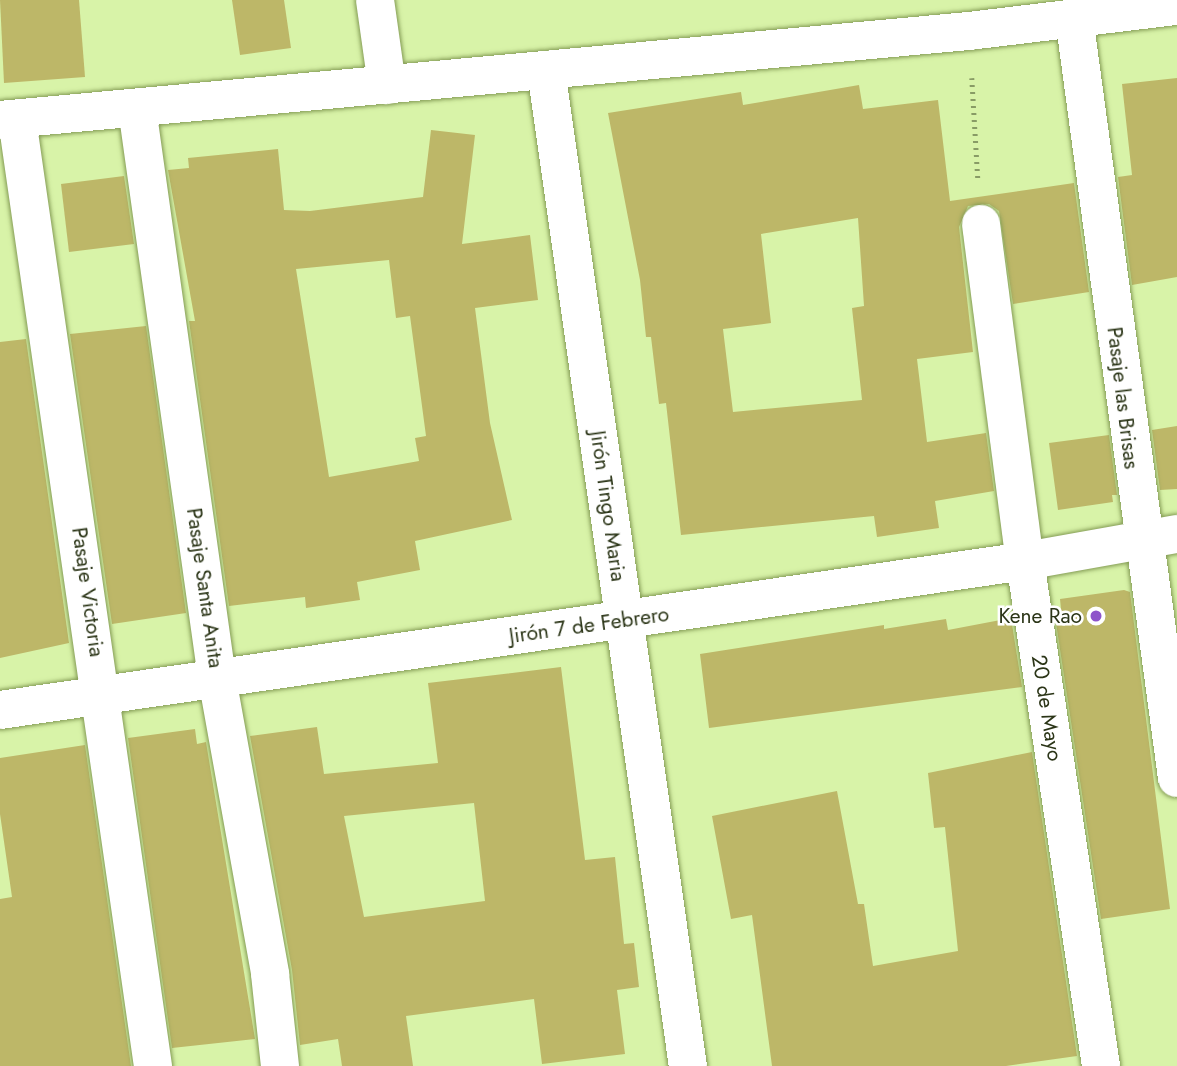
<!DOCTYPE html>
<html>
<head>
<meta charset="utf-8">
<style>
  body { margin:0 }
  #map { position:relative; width:1177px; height:1066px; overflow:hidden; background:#d8f3a8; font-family:Jost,sans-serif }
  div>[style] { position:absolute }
  .building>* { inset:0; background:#bdb768 }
  .path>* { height:4.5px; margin-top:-2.25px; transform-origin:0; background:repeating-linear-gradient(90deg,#889b65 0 2px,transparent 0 7px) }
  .roads { filter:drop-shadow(0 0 2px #849c55) drop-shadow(0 0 2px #849c55) }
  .street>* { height:38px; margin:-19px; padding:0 19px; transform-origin:19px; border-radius:19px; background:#fff }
  .dots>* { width:19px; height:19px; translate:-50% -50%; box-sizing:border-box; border:4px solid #fff; border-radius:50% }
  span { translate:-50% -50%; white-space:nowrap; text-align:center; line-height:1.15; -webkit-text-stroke:5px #fff; paint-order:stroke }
  .street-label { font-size:21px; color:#2b3517 }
  .poi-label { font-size:21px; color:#2b3517 }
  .right { translate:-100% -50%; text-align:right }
</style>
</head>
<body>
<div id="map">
  <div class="building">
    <div style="clip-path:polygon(0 0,79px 0,85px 77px,4px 83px)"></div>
    <div style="clip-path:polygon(232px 0,284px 0,291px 48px,240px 55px)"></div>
    <div style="clip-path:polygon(1177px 78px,1177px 277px,1132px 285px,1118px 177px,1132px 175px,1122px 84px)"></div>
    <div style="clip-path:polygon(evenodd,859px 85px,863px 109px,938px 100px,950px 201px,1074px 183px,1089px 292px,1013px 304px,999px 211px,989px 204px,968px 206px,959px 227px,973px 352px,917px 359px,927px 442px,986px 433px,994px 491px,935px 501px,939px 528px,877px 537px,874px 516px,681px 535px,666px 403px,659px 404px,651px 337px,646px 337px,640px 280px,608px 113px,741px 92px,743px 105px,859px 85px,858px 218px,864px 306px,852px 308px,862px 400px,733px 412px,723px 329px,771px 323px,761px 234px,858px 218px)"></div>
    <div style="clip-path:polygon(evenodd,431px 130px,475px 135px,462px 244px,530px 235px,538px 300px,475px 308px,490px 423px,512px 520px,415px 541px,420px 570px,357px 582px,360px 600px,306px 608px,305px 597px,229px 606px,189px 321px,195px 321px,168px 170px,189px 168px,188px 158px,278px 149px,284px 210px,310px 211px,423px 197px,431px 130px,389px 260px,396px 318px,410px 316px,426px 436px,415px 438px,419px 461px,329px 477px,296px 269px,389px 260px)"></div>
    <div style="clip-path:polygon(124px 176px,134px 244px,69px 252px,61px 184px)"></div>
    <div style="clip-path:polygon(146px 326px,186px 613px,112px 624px,70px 334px)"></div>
    <div style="clip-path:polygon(26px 339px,69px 643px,0 658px,0 342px)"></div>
    <div style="clip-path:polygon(1177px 426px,1177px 489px,1160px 490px,1152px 430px)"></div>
    <div style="clip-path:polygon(1109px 435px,1117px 495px,1112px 495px,1113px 502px,1058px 510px,1049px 443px)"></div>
    <div style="clip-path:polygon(1124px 590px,1130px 592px,1170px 909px,1101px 919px,1054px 610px,1061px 609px,1060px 599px)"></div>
    <div style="clip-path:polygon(1011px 618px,1022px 687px,709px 728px,700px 654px,884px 625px,884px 629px,946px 619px,948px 630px)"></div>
    <div style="clip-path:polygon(evenodd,561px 667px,585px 860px,615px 857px,624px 944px,634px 943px,639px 987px,617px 990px,625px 1054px,542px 1064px,534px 999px,406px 1016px,413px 1066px,342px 1066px,338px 1039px,300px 1045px,292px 970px,250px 736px,317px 727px,324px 774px,438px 763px,428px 683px,561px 667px,474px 803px,485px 901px,364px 917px,344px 816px,474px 803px)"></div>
    <div style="clip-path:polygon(195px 729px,197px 744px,206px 742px,255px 1039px,172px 1048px,128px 738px)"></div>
    <div style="clip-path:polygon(85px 745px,131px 1066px,0 1066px,0 899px,12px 897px,0 814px,0 758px)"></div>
    <div style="clip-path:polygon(1032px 752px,1077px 1056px,1006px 1066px,772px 1066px,752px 915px,731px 919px,712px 816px,837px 791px,858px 904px,864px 904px,873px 966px,958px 951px,945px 827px,934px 828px,928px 773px)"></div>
  </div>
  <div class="path">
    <div style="left:972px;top:78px;width:100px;rotate:86.6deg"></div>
  </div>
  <div class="roads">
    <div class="street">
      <div style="left:375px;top:0;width:86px;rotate:82deg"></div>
      <div style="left:1074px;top:17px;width:768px;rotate:82.29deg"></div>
      <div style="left:546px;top:70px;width:1006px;rotate:81.89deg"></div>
      <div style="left:137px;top:108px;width:576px;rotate:82.01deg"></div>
      <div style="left:217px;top:678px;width:301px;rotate:79.8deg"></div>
      <div style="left:270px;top:974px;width:93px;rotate:83.8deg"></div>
      <div style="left:17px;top:119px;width:957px;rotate:81.83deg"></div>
      <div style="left:0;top:120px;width:973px;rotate:-5.25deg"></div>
      <div style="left:969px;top:31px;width:209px;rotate:-6.9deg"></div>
      <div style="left:981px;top:224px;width:340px;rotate:82.6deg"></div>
      <div style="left:1025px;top:561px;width:511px;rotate:81.44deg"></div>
      <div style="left:0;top:710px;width:1036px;rotate:-8.27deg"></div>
      <div style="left:1025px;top:561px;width:154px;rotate:-10.1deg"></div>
    </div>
  </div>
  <div class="dots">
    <div style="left:1096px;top:616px;background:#8e53ca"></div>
  </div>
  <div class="street-label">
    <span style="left:1123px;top:398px;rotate:83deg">Pasaje las Brisas</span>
    <span style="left:608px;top:506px;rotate:82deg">Jirón Tingo Maria</span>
    <span style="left:205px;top:588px;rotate:82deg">Pasaje Santa Anita</span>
    <span style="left:88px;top:592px;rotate:82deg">Pasaje Victoria</span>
    <span style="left:589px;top:625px;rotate:-8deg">Jirón 7 de Febrero</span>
    <span style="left:1047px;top:708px;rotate:81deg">20 de Mayo</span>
  </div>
  <div class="poi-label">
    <span class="right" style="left:1082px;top:616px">Kene Rao</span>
  </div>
</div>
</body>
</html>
